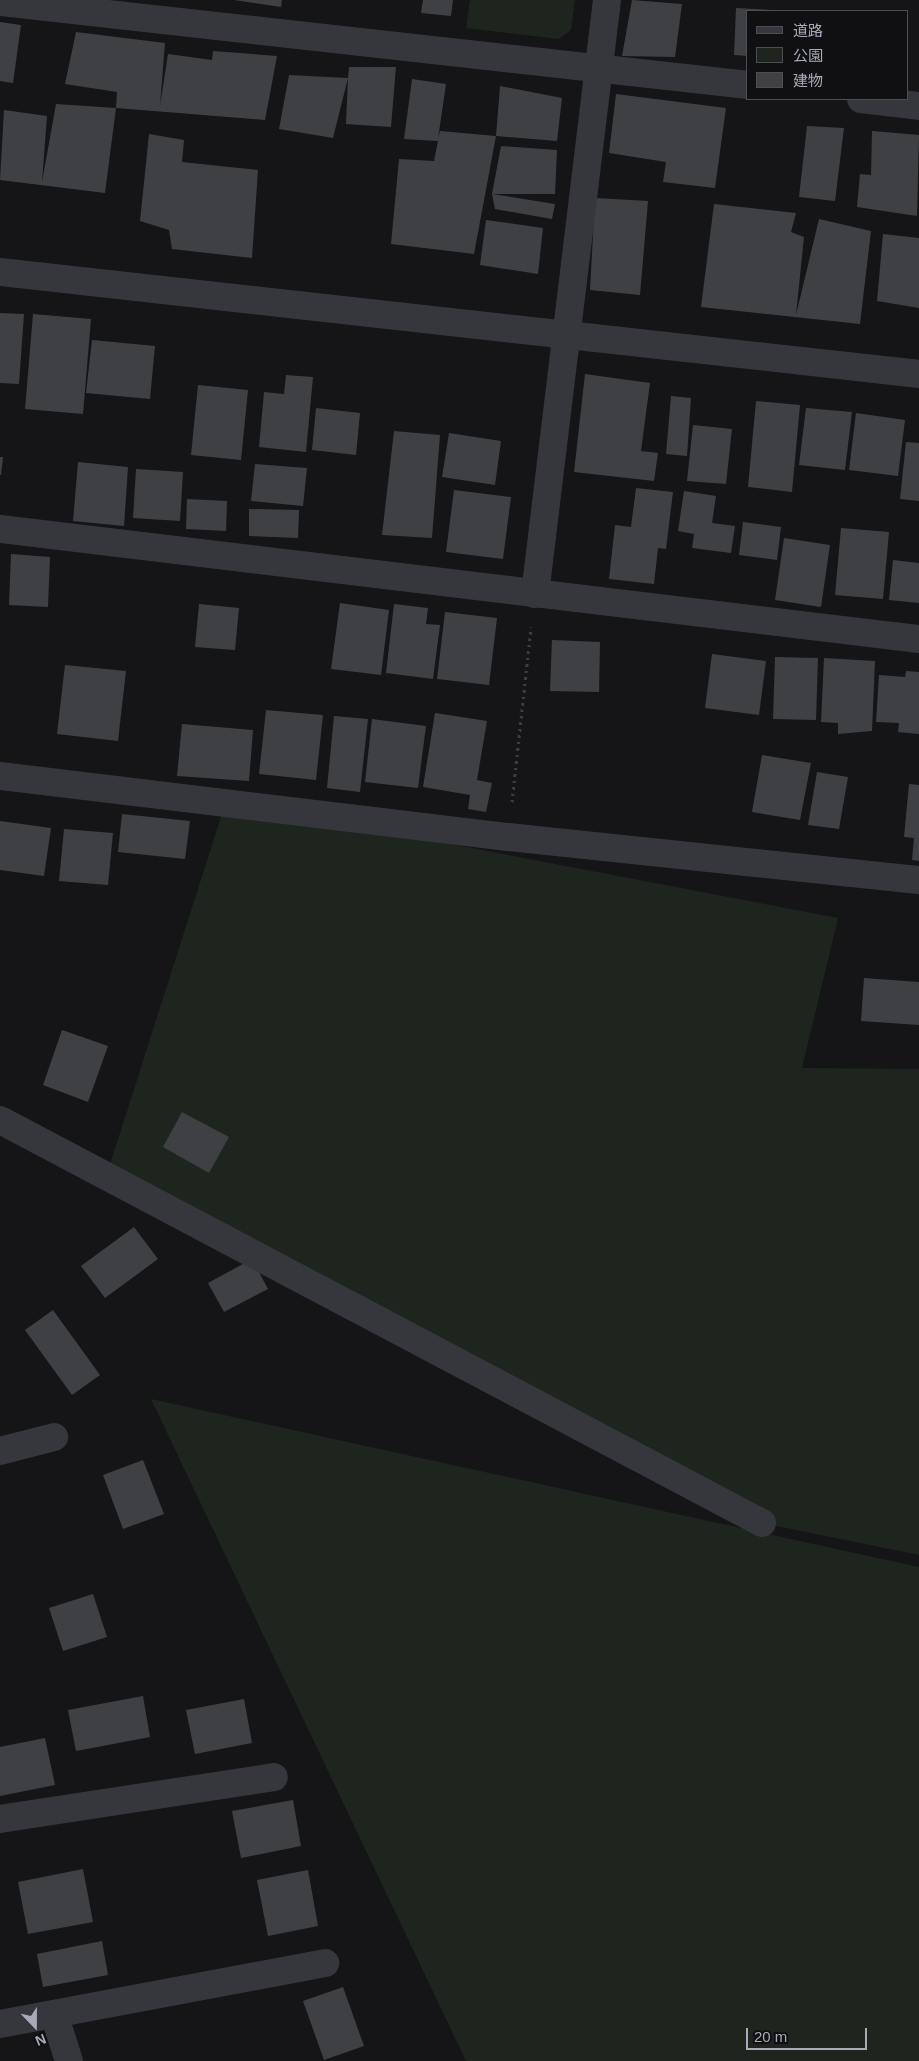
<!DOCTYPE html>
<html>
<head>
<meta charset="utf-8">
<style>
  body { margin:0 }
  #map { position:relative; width:919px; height:2061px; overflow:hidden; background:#151517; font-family:Arial,"Noto Sans JP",sans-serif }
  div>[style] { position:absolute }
  .green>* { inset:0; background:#1d251e }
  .building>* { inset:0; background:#3f4044 }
  .path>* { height:3px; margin-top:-1.5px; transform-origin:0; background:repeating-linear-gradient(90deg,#3c3e43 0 2.5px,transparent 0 6.5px) }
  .minor>* { height:28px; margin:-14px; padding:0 14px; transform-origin:14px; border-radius:14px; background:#36373c }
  span { translate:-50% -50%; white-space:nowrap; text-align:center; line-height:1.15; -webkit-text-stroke:5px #101012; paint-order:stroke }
  .legend { position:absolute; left:746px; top:10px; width:162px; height:90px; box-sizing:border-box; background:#101012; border:1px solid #4c4e54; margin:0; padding:6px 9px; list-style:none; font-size:15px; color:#a7abb7 }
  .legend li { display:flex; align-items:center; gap:10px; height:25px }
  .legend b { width:25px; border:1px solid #4c4e54 }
  .north { position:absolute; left:10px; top:2001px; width:50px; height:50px; -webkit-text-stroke:4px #101012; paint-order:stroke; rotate:158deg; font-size:14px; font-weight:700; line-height:20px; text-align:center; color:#a7abb7 }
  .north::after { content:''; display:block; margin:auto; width:18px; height:22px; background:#a7abb7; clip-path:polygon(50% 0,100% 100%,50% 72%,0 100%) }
  .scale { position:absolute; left:746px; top:2028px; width:121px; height:22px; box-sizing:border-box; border:2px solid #a7abb7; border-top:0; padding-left:6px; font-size:15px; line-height:18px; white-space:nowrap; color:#a7abb7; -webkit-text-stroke:4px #101012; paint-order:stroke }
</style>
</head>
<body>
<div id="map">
  <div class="green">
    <div style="clip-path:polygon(470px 0,575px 0,571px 30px,559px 39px,466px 28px)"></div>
    <div style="clip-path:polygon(226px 801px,838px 918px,802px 1068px,919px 1069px,919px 1555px,762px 1523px,106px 1177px)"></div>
    <div style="clip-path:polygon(151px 1399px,919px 1567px,919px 2061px,466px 2061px)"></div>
  </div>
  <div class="building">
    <div style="clip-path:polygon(234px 0,282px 0,281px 7px)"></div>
    <div style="clip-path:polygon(423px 0,453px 0,451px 16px,421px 13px)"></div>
    <div style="clip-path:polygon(632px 0,682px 4px,675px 57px,622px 56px)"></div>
    <div style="clip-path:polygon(736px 8px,772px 10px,748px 11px,748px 56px,734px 55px)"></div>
    <div style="clip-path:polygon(0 22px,21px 25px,13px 83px,0 81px)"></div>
    <div style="clip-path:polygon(76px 32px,165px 43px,160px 106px,168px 54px,212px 60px,213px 51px,277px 56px,265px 120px,116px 108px,117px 92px,65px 84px)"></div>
    <div style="clip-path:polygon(349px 67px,396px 67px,391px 127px,346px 124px,348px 78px,333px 138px,279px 129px,289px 75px,348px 78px)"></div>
    <div style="clip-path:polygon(412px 79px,446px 84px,438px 139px,440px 131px,496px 136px,474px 254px,391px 244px,399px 159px,434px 161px,438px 141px,404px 139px)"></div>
    <div style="clip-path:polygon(500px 86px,562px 98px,557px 141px,496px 136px)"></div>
    <div style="clip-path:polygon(616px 94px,726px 108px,715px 188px,663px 182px,666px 162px,609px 153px)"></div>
    <div style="clip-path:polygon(56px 104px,116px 108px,105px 193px,0 180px,4px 110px,47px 116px,42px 182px)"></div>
    <div style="clip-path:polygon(807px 126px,844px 128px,835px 201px,799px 197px)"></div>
    <div style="clip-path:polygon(872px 131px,919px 135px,917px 216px,857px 207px,860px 174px,871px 175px)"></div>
    <div style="clip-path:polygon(149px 134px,184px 140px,182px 162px,258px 170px,252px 258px,172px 249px,169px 230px,140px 221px)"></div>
    <div style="clip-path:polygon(501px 146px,557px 150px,555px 194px,492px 194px,555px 204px,552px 219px,495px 209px,492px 194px)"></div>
    <div style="clip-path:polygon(595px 198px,648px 201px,640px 295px,590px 290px)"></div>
    <div style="clip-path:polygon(714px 204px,796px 213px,791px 232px,804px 237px,796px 315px,819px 219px,871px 231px,860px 324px,701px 307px)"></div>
    <div style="clip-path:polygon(486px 220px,543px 228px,538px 274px,480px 265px)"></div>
    <div style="clip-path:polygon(883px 234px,919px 238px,919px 308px,877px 301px)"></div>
    <div style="clip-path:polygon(0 313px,24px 314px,19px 384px,0 383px)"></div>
    <div style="clip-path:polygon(33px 314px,91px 319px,83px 414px,25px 409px)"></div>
    <div style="clip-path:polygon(92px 340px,155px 346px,150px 399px,86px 393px)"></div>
    <div style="clip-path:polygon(585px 374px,650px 383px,641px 451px,658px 453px,654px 481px,574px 472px)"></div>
    <div style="clip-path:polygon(286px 375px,313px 377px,306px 452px,259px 447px,264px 392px,284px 394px)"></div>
    <div style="clip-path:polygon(198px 385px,248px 390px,241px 460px,191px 455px)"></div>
    <div style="clip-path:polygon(671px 396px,691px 398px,687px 456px,666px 454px)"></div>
    <div style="clip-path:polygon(756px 401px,800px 405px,792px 492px,748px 487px)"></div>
    <div style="clip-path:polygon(316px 408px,360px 413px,356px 455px,312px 450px)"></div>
    <div style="clip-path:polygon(806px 408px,852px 412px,845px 470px,799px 465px)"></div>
    <div style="clip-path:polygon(856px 413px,905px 420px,898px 476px,849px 470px)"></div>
    <div style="clip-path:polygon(693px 425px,732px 429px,726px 484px,687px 481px)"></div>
    <div style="clip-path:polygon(394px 431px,440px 435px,432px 538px,382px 535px)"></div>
    <div style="clip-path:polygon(449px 433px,501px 441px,495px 485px,442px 477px)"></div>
    <div style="clip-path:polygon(906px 442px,919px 443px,919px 501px,900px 499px)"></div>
    <div style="clip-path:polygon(0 457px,3px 457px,1px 475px,0 475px)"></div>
    <div style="clip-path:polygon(78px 462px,128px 467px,124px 526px,73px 521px)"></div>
    <div style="clip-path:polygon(255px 464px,307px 468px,303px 506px,251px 501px)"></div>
    <div style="clip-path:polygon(136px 469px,183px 472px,180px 521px,133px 518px)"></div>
    <div style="clip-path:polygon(636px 488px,673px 492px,666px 549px,658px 548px,654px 584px,609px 579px,615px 525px,631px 527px)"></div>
    <div style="clip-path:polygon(454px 490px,511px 497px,503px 559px,446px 552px)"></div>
    <div style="clip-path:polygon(684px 491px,716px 496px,712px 523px,735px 526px,731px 553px,692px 548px,694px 534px,678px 531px)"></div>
    <div style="clip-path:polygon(187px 499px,227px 501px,226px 531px,186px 529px)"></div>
    <div style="clip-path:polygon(249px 509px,299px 510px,298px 538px,249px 536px)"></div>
    <div style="clip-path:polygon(743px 522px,781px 527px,777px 560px,739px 555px)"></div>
    <div style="clip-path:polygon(841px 528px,889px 532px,883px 599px,835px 595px)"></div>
    <div style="clip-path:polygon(784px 538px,830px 545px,821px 607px,775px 600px)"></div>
    <div style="clip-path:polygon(11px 554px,50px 557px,48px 607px,9px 605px)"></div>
    <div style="clip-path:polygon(893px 560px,919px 563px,919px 603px,889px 600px)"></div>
    <div style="clip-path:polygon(340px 603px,389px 610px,381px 675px,331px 669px)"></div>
    <div style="clip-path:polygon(199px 604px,239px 608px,235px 650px,195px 647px)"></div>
    <div style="clip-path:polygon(394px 604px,428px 608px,426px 624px,440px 625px,433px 679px,386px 673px)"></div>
    <div style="clip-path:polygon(445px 612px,497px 618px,489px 685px,437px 679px)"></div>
    <div style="clip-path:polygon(552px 640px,600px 642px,599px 692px,550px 691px)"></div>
    <div style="clip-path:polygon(712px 654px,766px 661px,759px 715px,705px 708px)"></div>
    <div style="clip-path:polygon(775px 657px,818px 658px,816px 720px,773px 719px)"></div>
    <div style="clip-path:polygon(824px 658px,875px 661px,872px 731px,838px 734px,838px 723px,821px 722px)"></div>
    <div style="clip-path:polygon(65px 665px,126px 671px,118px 741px,57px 734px)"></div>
    <div style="clip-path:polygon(906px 671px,919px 672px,919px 734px,898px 732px,899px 723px,876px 722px,879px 675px,905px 677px)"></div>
    <div style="clip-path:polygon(266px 710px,323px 715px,316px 780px,259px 774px)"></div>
    <div style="clip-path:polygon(435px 713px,487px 721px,477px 780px,492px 783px,486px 812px,468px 809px,470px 795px,423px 787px)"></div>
    <div style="clip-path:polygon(334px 716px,368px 719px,360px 792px,327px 788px)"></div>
    <div style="clip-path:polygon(372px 719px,426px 726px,418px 788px,365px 782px)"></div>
    <div style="clip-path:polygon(182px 724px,253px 730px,249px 781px,177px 776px)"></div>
    <div style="clip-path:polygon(762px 755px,811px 763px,800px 820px,752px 812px)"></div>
    <div style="clip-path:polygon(817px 772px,848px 777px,839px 829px,808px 825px)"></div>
    <div style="clip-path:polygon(909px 784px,919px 785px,919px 861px,912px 860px,914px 838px,904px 837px)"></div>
    <div style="clip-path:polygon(122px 814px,190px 821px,185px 859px,118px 852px)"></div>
    <div style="clip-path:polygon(0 821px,51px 828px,44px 876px,0 870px)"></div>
    <div style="clip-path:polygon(64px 829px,113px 833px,108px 885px,59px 881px)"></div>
    <div style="clip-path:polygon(864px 978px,919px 982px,919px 1025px,861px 1021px)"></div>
    <div style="clip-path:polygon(62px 1030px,108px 1046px,88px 1102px,43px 1085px)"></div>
    <div style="clip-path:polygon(182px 1112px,229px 1137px,209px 1173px,163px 1147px)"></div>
    <div style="clip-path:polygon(134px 1227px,158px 1259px,105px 1298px,81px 1266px)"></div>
    <div style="clip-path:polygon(252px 1259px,268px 1289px,224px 1312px,208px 1283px)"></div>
    <div style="clip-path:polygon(53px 1310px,100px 1375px,72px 1395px,25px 1330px)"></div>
    <div style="clip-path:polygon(143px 1460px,164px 1514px,123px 1529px,103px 1475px)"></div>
    <div style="clip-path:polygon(93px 1594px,107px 1637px,63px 1651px,49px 1608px)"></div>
    <div style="clip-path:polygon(143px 1696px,150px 1737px,76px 1751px,68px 1710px)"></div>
    <div style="clip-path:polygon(244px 1699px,252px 1743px,195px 1754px,186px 1710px)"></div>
    <div style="clip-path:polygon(45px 1738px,55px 1785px,0 1796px,0 1747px)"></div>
    <div style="clip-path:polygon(293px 1800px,301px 1846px,241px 1858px,232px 1811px)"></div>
    <div style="clip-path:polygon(83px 1869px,93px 1922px,28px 1934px,18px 1882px)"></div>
    <div style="clip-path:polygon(308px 1870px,318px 1926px,268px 1936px,257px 1880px)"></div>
    <div style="clip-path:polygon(102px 1941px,108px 1975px,43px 1987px,37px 1954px)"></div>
    <div style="clip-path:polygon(343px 1987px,364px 2046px,324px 2060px,303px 2001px)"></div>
  </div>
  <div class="path">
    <div style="left:512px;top:802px;width:176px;rotate:-83.8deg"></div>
  </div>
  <div class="minor">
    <div style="left:0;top:2px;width:753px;rotate:6.33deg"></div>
    <div style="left:861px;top:99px;width:58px;rotate:6.9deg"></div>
    <div style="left:0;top:272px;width:925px;rotate:6.33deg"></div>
    <div style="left:0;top:529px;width:926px;rotate:6.83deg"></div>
    <div style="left:535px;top:594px;width:598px;rotate:-83.09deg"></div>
    <div style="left:0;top:776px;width:512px;rotate:6.85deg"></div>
    <div style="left:508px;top:837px;width:413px;rotate:6deg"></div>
    <div style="left:0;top:1120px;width:862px;rotate:27.87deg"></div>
    <div style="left:0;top:1451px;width:56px;rotate:-14.5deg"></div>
    <div style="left:0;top:1819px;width:277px;rotate:-8.7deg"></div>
    <div style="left:54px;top:2014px;width:49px;rotate:72.3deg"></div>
    <div style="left:0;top:2024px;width:331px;rotate:-10.6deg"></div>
  </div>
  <ul class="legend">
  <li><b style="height:6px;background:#36373c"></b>道路</li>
  <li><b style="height:14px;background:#1d251e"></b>公園</li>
  <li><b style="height:14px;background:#3f4044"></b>建物</li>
  </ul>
  <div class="north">N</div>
  <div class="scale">20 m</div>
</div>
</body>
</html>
